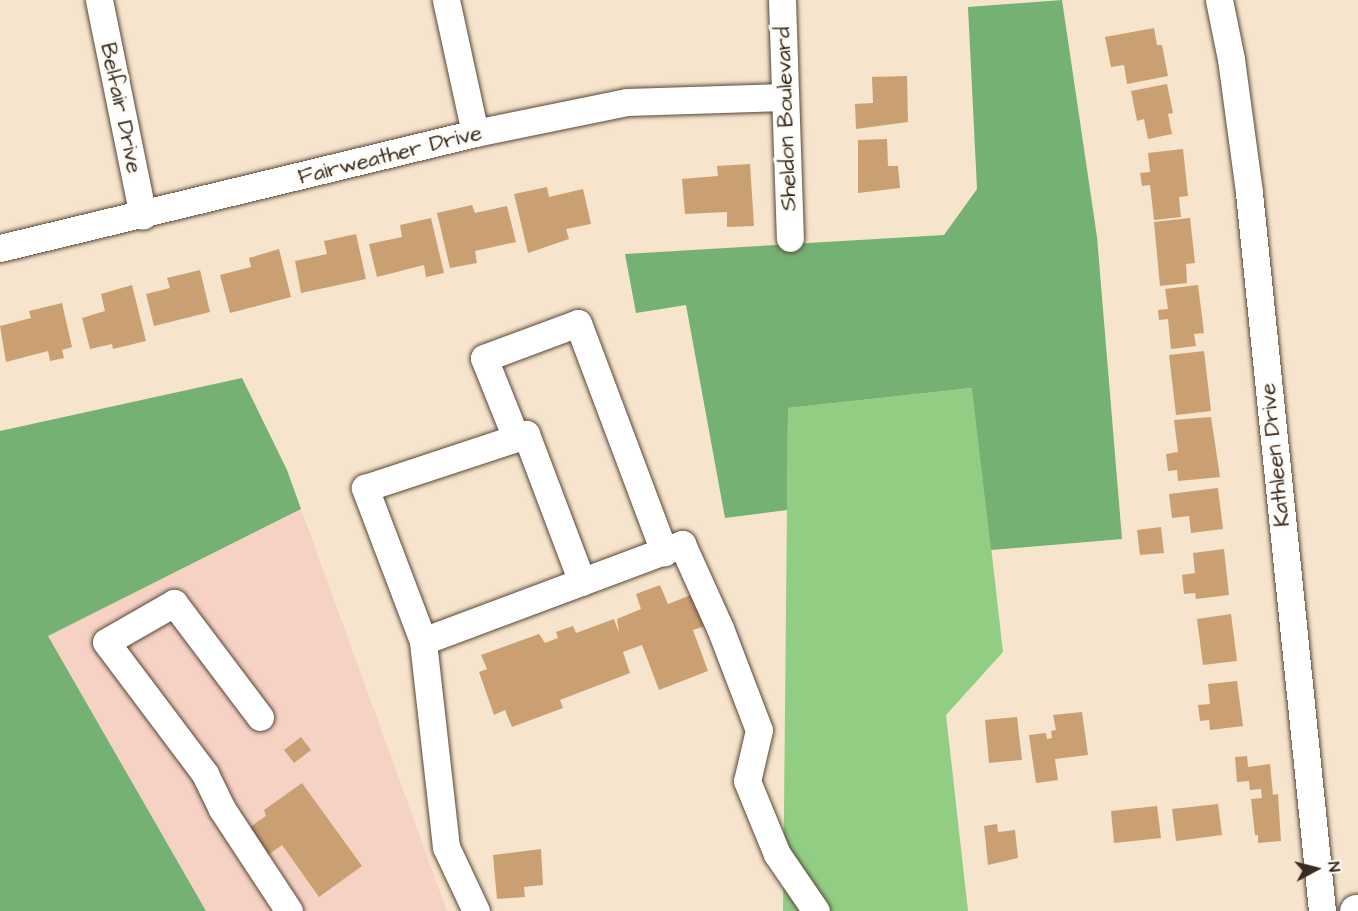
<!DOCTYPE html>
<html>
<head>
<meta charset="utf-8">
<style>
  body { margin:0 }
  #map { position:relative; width:1358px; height:911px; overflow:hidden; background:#f6e4cc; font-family:"Architects Daughter",sans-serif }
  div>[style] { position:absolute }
  .built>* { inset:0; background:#f6d2c4 }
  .green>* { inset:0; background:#91ce84 }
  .forest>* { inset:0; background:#74b172 }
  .building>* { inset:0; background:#caa073 }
  .roads { filter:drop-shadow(0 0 2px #574638) drop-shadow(0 0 2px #574638) }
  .minor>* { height:27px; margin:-13.5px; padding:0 13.5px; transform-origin:13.5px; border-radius:13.5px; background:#fff }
  .major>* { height:33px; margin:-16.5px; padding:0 16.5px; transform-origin:16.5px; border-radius:16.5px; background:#fff }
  span { translate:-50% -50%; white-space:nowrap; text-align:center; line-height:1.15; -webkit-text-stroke:6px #fdfcf7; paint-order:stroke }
  .street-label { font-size:22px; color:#3b2a1e }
  .north { position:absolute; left:1286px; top:839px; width:60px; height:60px; -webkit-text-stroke:4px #fdfcf7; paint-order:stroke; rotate:83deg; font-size:16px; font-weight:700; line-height:24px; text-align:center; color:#3b2a1e }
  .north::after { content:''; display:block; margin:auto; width:21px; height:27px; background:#3b2a1e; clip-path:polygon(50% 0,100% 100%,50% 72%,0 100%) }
</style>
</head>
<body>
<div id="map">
  <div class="built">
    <div style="clip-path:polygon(301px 509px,447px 911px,206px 911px,48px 636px)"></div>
  </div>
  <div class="green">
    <div style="clip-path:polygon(973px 388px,1003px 652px,946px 715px,968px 911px,783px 911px,788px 408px)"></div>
  </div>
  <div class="forest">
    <div style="clip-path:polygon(1062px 0,1097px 237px,1122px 539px,991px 550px,972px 388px,788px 408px,787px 510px,725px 518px,686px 305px,636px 313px,625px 254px,944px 235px,977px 189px,968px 7px)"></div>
    <div style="clip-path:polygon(242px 378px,287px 470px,301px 509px,48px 636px,206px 911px,0 911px,0 431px)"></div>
  </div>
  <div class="building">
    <div style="clip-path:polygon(1154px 28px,1157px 45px,1162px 45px,1168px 76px,1127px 84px,1124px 65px,1111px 67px,1105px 37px)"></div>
    <div style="clip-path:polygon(907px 76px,908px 122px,856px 129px,855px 104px,873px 103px,872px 77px)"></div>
    <div style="clip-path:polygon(1167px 84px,1173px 113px,1168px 114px,1172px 134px,1148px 139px,1144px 119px,1137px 121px,1131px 91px)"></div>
    <div style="clip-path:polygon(887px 139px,888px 166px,898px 166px,900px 188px,858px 193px,858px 140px)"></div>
    <div style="clip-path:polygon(1183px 149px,1188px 196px,1179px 197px,1181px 217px,1154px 220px,1150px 185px,1142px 186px,1140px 173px,1150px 172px,1148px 153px)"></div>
    <div style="clip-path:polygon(750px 164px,754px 226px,727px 227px,727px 212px,685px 214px,682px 179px,718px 176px,717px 166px)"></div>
    <div style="clip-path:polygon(547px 187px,549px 197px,583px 189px,591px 224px,566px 229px,569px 239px,528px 253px,514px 194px)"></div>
    <div style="clip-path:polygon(472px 205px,475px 213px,507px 206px,516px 242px,475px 251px,477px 263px,450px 268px,437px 213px)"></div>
    <div style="clip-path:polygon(431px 218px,444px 273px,426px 277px,424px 265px,377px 277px,369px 244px,402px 237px,400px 225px)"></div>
    <div style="clip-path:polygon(1190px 218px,1195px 263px,1186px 264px,1187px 283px,1160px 286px,1154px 222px)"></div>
    <div style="clip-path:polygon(356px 234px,366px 279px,301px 293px,295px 261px,327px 254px,324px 241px)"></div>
    <div style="clip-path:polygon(279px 249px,291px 297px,230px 313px,220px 275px,251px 267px,249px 258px)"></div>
    <div style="clip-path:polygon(200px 270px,210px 312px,154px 326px,146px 294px,170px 288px,167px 278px)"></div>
    <div style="clip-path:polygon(132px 285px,146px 341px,113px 349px,112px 344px,90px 349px,82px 318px,105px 311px,101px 294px)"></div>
    <div style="clip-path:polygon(1198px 285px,1204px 333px,1194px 334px,1196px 346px,1171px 349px,1168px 319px,1159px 320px,1158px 310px,1168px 309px,1165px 289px)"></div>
    <div style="clip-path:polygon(62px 303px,72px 347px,62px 350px,64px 358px,50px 361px,48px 351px,6px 362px,0 326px,31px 318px,29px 311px)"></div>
    <div style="clip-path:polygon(1204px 351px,1211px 411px,1176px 415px,1169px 355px)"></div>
    <div style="clip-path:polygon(1211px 417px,1220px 477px,1178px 481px,1177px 470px,1168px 471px,1166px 454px,1178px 452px,1174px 420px)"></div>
    <div style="clip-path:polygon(1218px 488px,1223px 529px,1191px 533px,1189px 516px,1172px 518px,1169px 494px)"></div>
    <div style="clip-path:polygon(1161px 527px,1164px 553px,1140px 555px,1137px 530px)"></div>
    <div style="clip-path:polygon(1224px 549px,1229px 595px,1196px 599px,1195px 593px,1184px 594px,1182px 575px,1195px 573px,1193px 553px)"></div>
    <div style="clip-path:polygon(660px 585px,668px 604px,696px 593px,708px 625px,693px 630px,708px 671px,659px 690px,642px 645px,623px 652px,630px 673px,560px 700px,563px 708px,512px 727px,505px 710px,494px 715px,479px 672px,487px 669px,481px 655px,539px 634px,545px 643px,558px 638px,556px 632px,573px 626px,576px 633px,614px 619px,619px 633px,617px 619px,641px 609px,636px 594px)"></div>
    <div style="clip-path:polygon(1231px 614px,1237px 661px,1203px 665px,1197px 619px)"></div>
    <div style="clip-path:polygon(1237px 681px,1243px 726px,1210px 730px,1209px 720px,1200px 721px,1198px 705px,1210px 704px,1208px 684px)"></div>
    <div style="clip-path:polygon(1082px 712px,1088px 755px,1055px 759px,1058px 780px,1036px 783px,1029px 735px,1046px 733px,1047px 739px,1052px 738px,1051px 731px,1056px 730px,1053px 715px)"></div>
    <div style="clip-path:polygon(1017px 717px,1022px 760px,989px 763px,985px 720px)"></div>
    <div style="clip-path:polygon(301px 737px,311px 750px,294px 763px,284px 750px)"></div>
    <div style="clip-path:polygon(1247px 756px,1248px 767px,1270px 764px,1273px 795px,1278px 794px,1281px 841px,1258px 843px,1258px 835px,1255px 835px,1251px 799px,1262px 798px,1261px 789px,1250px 790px,1249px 781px,1237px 782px,1235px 757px)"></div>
    <div style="clip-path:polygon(302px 783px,362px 866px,319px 897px,282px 845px,262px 859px,243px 832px,266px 816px,264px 810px)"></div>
    <div style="clip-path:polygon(1218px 804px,1222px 835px,1176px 841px,1172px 809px)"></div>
    <div style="clip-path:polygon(1157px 806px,1161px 838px,1114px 843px,1111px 811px)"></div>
    <div style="clip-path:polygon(997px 824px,998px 832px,1015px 830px,1018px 858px,988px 865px,984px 826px)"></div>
    <div style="clip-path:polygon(541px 849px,543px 885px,524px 887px,525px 897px,497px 899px,493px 855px)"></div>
  </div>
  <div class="roads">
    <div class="minor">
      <div style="left:99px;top:0;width:220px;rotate:78.5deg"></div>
      <div style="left:446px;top:0;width:136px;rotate:77.7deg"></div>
      <div style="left:782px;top:0;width:238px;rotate:88.1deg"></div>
      <div style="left:1219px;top:0;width:60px;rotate:78.5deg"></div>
      <div style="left:1231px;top:59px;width:135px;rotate:82.3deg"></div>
      <div style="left:1249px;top:193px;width:722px;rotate:84.19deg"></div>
      <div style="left:0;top:248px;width:489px;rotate:-13.6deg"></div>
      <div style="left:475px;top:133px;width:155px;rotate:-11.5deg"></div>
      <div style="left:627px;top:102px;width:158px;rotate:-1.8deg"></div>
      <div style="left:516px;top:438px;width:11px;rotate:-22deg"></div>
      <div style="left:526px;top:434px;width:158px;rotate:69.3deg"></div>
      <div style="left:423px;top:641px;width:164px;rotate:-110.8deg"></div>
      <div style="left:365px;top:488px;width:159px;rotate:-18.3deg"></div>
      <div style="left:516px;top:438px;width:86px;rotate:-111.8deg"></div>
      <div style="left:484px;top:358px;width:100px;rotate:-20.4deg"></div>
      <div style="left:578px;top:323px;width:245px;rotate:69.4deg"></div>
      <div style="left:260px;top:717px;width:143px;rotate:-127deg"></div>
      <div style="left:174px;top:603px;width:78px;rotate:150.2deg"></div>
      <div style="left:106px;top:642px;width:165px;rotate:53.1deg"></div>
      <div style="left:205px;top:774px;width:39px;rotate:64deg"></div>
      <div style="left:222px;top:809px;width:122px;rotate:56.7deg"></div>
      <div style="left:476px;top:911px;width:71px;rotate:-115.1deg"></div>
      <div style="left:446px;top:847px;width:207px;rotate:-96.4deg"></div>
      <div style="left:423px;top:641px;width:277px;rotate:-20.5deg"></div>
      <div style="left:682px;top:544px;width:92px;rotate:65.7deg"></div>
      <div style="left:720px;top:628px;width:109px;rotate:69.1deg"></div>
      <div style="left:759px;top:730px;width:52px;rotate:103.2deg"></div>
      <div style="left:747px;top:781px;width:79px;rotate:67.7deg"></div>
      <div style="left:777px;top:854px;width:69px;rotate:55.6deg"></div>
    </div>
    <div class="major">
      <div style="left:1356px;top:911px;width:2px"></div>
    </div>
  </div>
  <div class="street-label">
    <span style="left:121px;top:108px;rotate:78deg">Belfair Drive</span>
    <span style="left:786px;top:119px;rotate:-92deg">Sheldon Boulevard</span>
    <span style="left:390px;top:155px;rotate:-14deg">Fairweather Drive</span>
    <span style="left:1275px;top:455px;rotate:-96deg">Kathleen Drive</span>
  </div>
  <div class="north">N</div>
</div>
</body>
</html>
